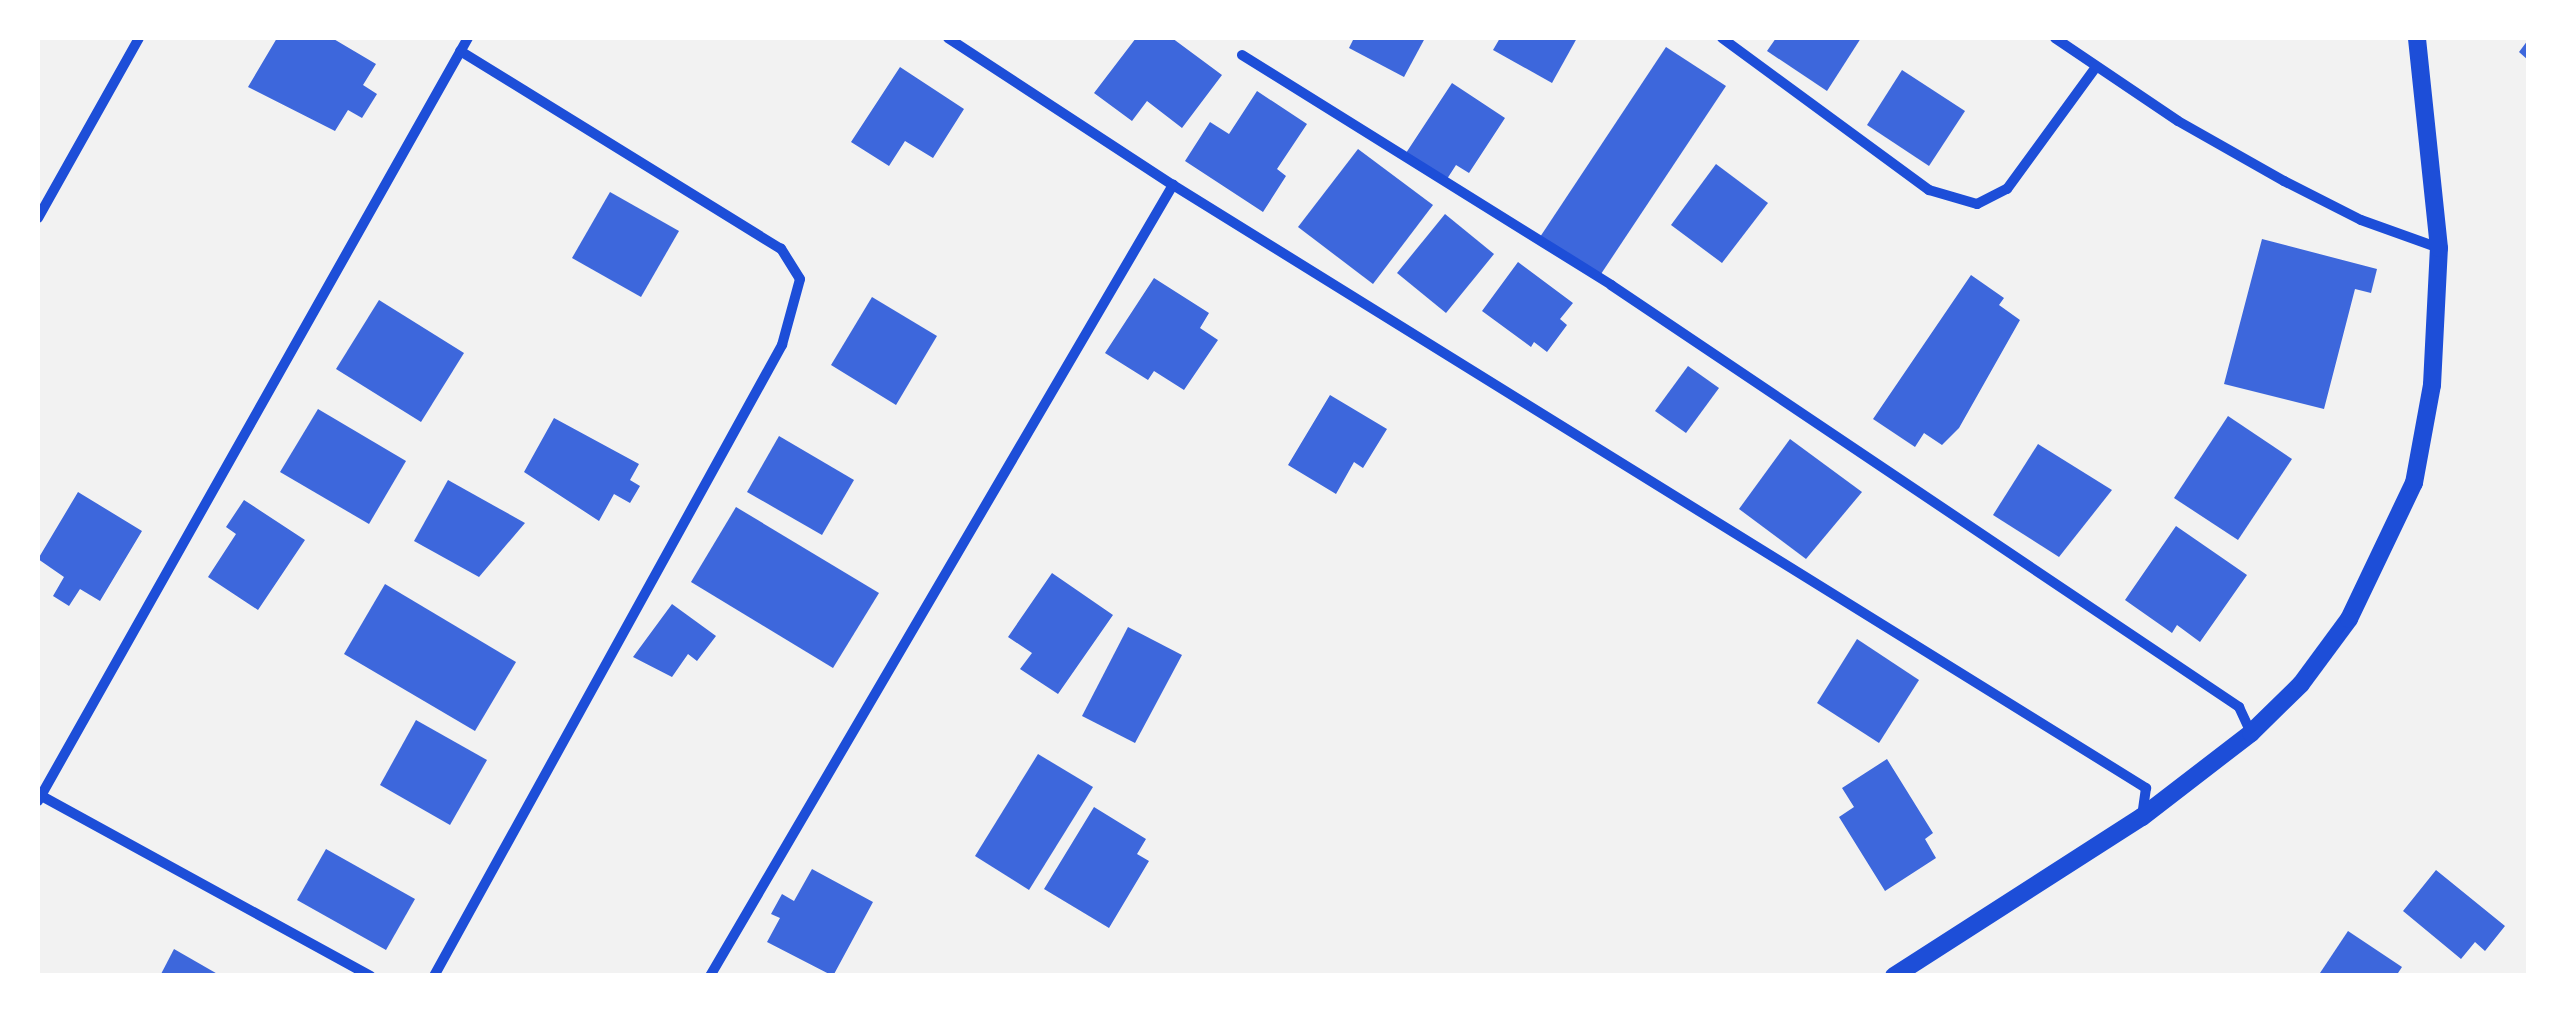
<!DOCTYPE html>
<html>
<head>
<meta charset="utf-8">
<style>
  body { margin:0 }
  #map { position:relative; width:2566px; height:1013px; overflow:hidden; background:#f2f2f2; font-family:Karla,sans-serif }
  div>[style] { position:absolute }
  .building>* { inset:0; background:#3d67dc }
  .minor>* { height:10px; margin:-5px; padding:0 5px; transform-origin:5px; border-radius:5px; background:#1d4ed8 }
  .tertiary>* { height:18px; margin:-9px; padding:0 9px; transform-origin:9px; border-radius:9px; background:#1d4ed8 }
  span { translate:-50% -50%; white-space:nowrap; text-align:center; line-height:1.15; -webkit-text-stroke:8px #fff; paint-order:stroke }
  .frame { position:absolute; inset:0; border:40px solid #fff; pointer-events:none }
</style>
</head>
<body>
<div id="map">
  <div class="building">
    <div style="clip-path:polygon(277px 38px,332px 38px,376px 64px,363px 85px,377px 94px,362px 118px,348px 110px,335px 131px,248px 87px)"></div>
    <div style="clip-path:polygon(1136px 38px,1172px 38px,1222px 75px,1182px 128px,1147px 101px,1132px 121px,1094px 93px)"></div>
    <div style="clip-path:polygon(1354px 38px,1425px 38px,1404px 77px,1349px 48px)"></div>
    <div style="clip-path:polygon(1500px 38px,1577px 38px,1552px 83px,1493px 50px)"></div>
    <div style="clip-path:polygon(1776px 38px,1861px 38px,1827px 91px,1767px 51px)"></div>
    <div style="clip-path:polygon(2528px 40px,2528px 60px,2519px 52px)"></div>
    <div style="clip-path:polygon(1666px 47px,1726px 86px,1599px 277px,1540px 237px)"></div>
    <div style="clip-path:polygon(900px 67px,964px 109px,933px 158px,905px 141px,889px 166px,851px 142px)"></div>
    <div style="clip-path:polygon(1902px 70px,1965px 111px,1929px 166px,1867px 125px)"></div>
    <div style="clip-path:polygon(1452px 83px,1505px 118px,1469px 173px,1456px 165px,1447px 179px,1406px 153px)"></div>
    <div style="clip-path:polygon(1257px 91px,1307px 124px,1277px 169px,1286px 176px,1263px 212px,1185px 161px,1210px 122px,1229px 134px)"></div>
    <div style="clip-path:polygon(1358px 149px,1433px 205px,1373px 284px,1298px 227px)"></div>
    <div style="clip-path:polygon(1716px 164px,1768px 203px,1722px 263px,1671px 225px)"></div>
    <div style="clip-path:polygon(610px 192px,679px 231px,641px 297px,572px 258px)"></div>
    <div style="clip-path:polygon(1445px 214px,1494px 254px,1446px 313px,1397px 273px)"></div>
    <div style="clip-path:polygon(2262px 239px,2377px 269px,2371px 293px,2355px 289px,2324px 409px,2224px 384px)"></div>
    <div style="clip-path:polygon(1518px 262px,1573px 303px,1560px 319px,1567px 325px,1547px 352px,1534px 342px,1531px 347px,1482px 311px)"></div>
    <div style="clip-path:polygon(1971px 275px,2004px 298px,1999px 305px,2020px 320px,1959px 428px,1942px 445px,1924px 433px,1915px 447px,1873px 419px)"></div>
    <div style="clip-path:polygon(1154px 278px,1209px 313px,1200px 328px,1218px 340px,1184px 390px,1154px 371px,1148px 380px,1105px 353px)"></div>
    <div style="clip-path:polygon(872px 297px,937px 336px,896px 405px,831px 365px)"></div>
    <div style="clip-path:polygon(379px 300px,464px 353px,421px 422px,336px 369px)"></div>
    <div style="clip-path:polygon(1688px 366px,1719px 388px,1686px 433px,1655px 411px)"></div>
    <div style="clip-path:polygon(1330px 395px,1387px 429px,1363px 468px,1354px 462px,1336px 494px,1288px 465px)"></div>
    <div style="clip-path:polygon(318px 409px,406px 461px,369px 524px,280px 472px)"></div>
    <div style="clip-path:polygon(2228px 416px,2292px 459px,2238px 540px,2174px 498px)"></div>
    <div style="clip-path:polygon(554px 418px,639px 464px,630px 480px,640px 486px,630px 503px,614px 494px,599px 521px,524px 472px)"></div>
    <div style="clip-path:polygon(779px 436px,854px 480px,822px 535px,747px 492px)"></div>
    <div style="clip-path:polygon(1790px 439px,1862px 492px,1806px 559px,1739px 509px)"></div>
    <div style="clip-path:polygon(2038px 444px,2112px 490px,2059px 557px,1993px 515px)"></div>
    <div style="clip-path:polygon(448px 480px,525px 523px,479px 577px,414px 541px)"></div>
    <div style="clip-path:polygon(78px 492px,142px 531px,100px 601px,80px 589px,69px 606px,53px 596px,64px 577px,38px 559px)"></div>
    <div style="clip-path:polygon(244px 500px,305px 540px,258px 610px,208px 577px,236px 534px,226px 527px)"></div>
    <div style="clip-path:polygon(736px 507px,879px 593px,833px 668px,691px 582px)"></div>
    <div style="clip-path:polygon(2176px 526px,2247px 575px,2200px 642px,2177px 625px,2172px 633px,2125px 600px)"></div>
    <div style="clip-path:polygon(1052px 573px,1113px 615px,1058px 694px,1020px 669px,1032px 653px,1008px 637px)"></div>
    <div style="clip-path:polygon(385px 584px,516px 662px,475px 731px,344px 654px)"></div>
    <div style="clip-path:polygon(672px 604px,716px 636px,697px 661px,688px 654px,672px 677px,633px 657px)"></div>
    <div style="clip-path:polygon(1128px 627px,1182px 655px,1135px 743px,1082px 716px)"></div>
    <div style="clip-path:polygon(1857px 639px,1919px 680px,1879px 743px,1817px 703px)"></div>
    <div style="clip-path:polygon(416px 720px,487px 760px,450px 825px,380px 785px)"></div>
    <div style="clip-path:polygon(1038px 754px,1093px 787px,1029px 890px,975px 856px)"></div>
    <div style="clip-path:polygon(1887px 759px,1933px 833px,1925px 839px,1936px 858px,1885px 891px,1839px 817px,1854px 807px,1842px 788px)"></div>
    <div style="clip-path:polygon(1094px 807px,1146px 839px,1137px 854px,1149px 861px,1109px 928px,1044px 889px)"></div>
    <div style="clip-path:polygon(326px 849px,415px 899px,386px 950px,297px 900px)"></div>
    <div style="clip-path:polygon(812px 869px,873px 902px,833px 976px,767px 942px,780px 918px,771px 914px,782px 894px,794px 901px)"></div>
    <div style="clip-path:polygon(2436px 870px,2505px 926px,2485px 951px,2475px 942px,2461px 959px,2403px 911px)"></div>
    <div style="clip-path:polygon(2348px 931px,2402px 967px,2396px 976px,2318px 976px)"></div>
    <div style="clip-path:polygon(174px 949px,221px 976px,160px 976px)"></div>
  </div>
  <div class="minor">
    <div style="left:948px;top:38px;width:269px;rotate:33.2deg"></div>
    <div style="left:1173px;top:185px;width:1145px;rotate:31.79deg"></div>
    <div style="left:2146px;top:788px;width:29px;rotate:98deg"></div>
    <div style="left:1722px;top:38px;width:257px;rotate:36.3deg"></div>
    <div style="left:1929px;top:190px;width:50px;rotate:16.3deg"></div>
    <div style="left:1977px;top:204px;width:34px;rotate:-27deg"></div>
    <div style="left:2007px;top:189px;width:151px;rotate:-53.9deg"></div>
    <div style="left:2055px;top:38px;width:148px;rotate:34deg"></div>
    <div style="left:2178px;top:121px;width:122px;rotate:29.5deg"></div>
    <div style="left:2284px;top:181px;width:86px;rotate:26.9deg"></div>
    <div style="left:2361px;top:220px;width:83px;rotate:19.7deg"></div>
    <div style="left:1242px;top:55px;width:435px;rotate:31.9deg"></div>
    <div style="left:1611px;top:285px;width:757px;rotate:33.9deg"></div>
    <div style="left:2239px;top:707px;width:29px;rotate:65deg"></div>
    <div style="left:38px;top:218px;width:206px;rotate:-60.7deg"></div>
    <div style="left:38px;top:794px;width:379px;rotate:28.7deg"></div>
    <div style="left:38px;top:801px;width:876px;rotate:-60.6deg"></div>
    <div style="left:434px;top:976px;width:721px;rotate:-61.12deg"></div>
    <div style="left:782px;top:345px;width:68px;rotate:-74.7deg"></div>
    <div style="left:800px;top:279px;width:36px;rotate:-122deg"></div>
    <div style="left:781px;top:249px;width:377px;rotate:-148.3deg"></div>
    <div style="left:710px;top:976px;width:917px;rotate:-59.66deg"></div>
  </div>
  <div class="tertiary">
    <div style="left:1894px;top:976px;width:295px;rotate:-32.7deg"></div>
    <div style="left:2142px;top:817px;width:138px;rotate:-37.6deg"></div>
    <div style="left:2251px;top:733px;width:70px;rotate:-44.4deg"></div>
    <div style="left:2301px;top:684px;width:81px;rotate:-53.6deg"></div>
    <div style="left:2349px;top:619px;width:151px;rotate:-64.5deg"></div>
    <div style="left:2414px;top:483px;width:100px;rotate:-79.6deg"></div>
    <div style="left:2432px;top:385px;width:137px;rotate:-87.1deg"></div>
    <div style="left:2439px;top:248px;width:211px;rotate:-96deg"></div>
  </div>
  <div class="frame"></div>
</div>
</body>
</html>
